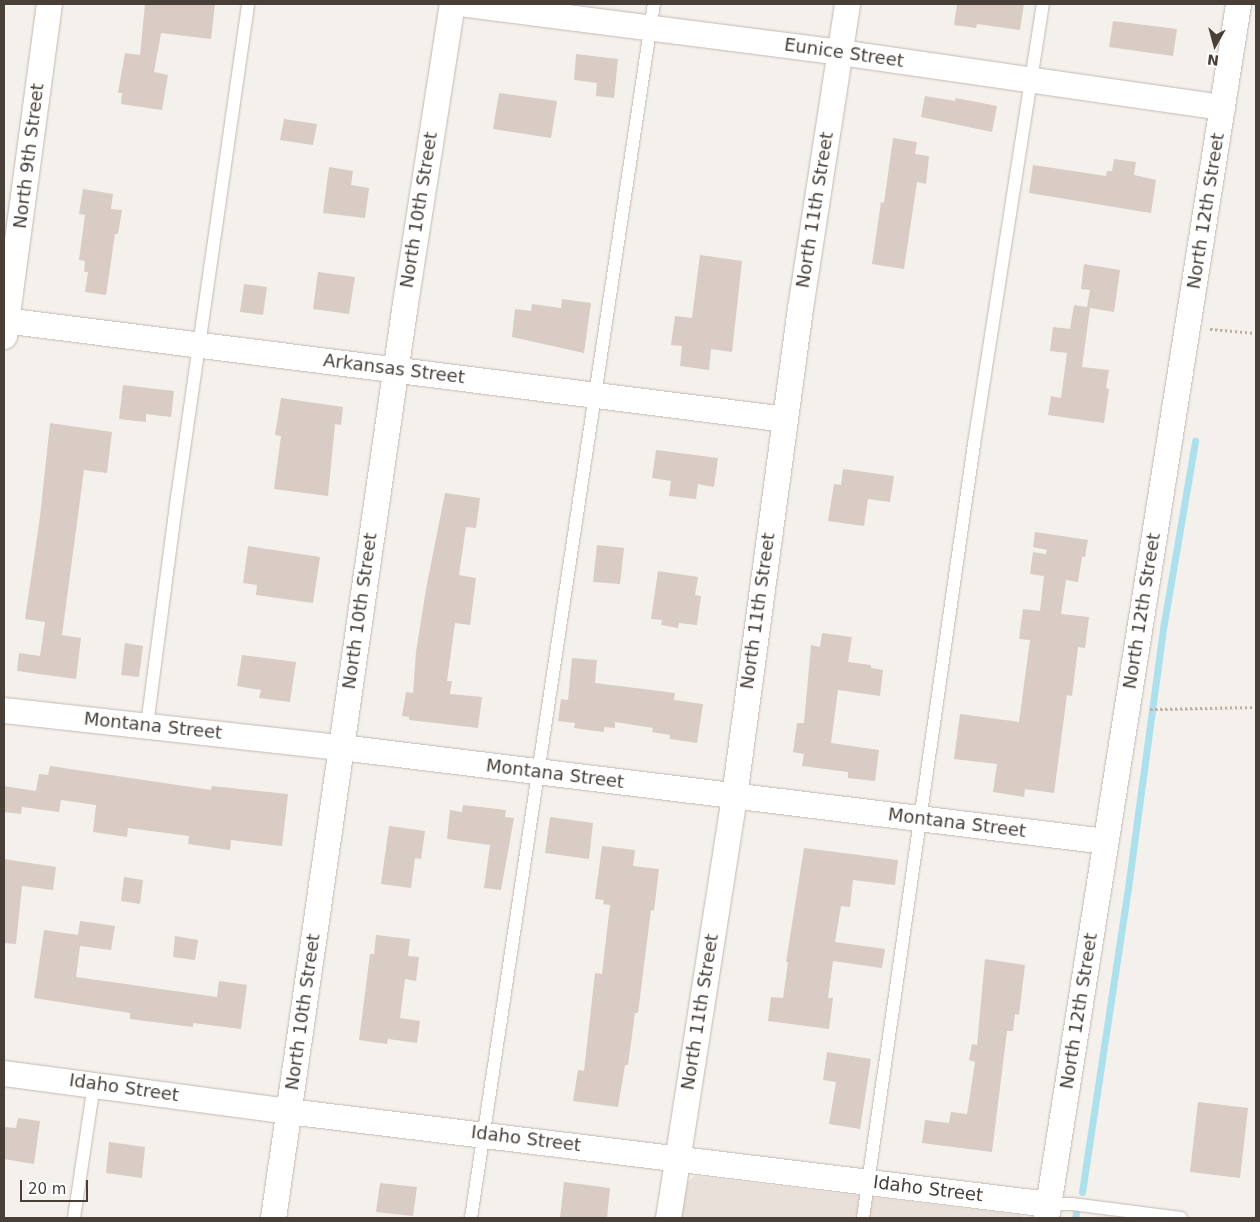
<!DOCTYPE html>
<html>
<head>
<meta charset="utf-8">
<style>
  body { margin:0 }
  #map { position:relative; width:1260px; height:1222px; overflow:hidden; background:#f4f0eb; font-family:"DejaVu Sans",sans-serif }
  div>[style] { position:absolute }
  .residential>* { inset:0; background:#e8e0d9 }
  .stream>* { height:7px; margin:-3.5px; padding:0 3.5px; transform-origin:3.5px; border-radius:3.5px; background:#ace0ed }
  .building>* { inset:0; background:#d9ccc4 }
  .path>* { height:3px; margin-top:-1.5px; transform-origin:0; background:repeating-linear-gradient(90deg,#c1aea0 0 2.5px,transparent 0 5px) }
  .roads { filter:drop-shadow(0 0 1px #c3b8b1) drop-shadow(0 0 1px #c3b8b1) }
  .lane>* { height:12px; margin:-6px; padding:0 6px; transform-origin:6px; border-radius:6px; background:#fff }
  .street>* { height:25px; margin:-12.5px; padding:0 12.5px; transform-origin:12.5px; border-radius:12.5px; background:#fff }
  span { translate:-50% -50%; white-space:nowrap; text-align:center; line-height:1.15; -webkit-text-stroke:4px #fff; paint-order:stroke }
  .street-label { font-size:18px; color:#483f39 }
  .frame { position:absolute; inset:0; border:5px solid #483f39; pointer-events:none }
  .north { position:absolute; left:1190px; top:20px; width:50px; height:50px; -webkit-text-stroke:4px #fff; paint-order:stroke; rotate:187deg; font-size:14px; font-weight:700; line-height:20px; text-align:center; color:#483f39 }
  .north::after { content:''; display:block; margin:auto; width:18px; height:22px; background:#483f39; clip-path:polygon(50% 0,100% 100%,50% 72%,0 100%) }
  .scale { position:absolute; left:20px; top:1180px; width:68px; height:22px; box-sizing:border-box; border:2px solid #483f39; border-top:0; padding-left:6px; font-size:15px; line-height:18px; white-space:nowrap; color:#483f39; -webkit-text-stroke:4px #fff; paint-order:stroke }
</style>
</head>
<body>
<div id="map">
  <div class="residential">
    <div style="clip-path:polygon(695px 1176px,1019px 1215px,1025px 1218px,680px 1218px,684px 1192px,688px 1182px)"></div>
  </div>
  <div class="stream">
    <div style="left:1082px;top:1192px;width:307px;rotate:-81.4deg"></div>
    <div style="left:1128px;top:888px;width:267px;rotate:-82.3deg"></div>
    <div style="left:1164px;top:623px;width:185px;rotate:-80.3deg"></div>
    <div style="left:1075px;top:1218px;width:5px;rotate:-79deg"></div>
  </div>
  <div class="building">
    <div style="clip-path:polygon(145px 4px,215px 4px,211px 39px,161px 33px,154px 72px,168px 75px,162px 110px,121px 104px,122px 93px,118px 93px,125px 53px,140px 55px)"></div>
    <div style="clip-path:polygon(957px 4px,1024px 4px,1020px 30px,977px 24px,976px 28px,954px 25px)"></div>
    <div style="clip-path:polygon(1113px 21px,1177px 29px,1173px 56px,1109px 47px)"></div>
    <div style="clip-path:polygon(576px 54px,618px 59px,614px 98px,596px 96px,597px 83px,574px 80px)"></div>
    <div style="clip-path:polygon(499px 93px,557px 101px,551px 138px,493px 129px)"></div>
    <div style="clip-path:polygon(925px 96px,955px 101px,956px 98px,997px 106px,992px 132px,921px 117px)"></div>
    <div style="clip-path:polygon(284px 119px,317px 124px,313px 145px,280px 140px)"></div>
    <div style="clip-path:polygon(893px 138px,917px 142px,915px 154px,929px 156px,926px 184px,917px 182px,904px 269px,872px 264px,881px 202px,884px 203px)"></div>
    <div style="clip-path:polygon(1114px 159px,1136px 162px,1134px 175px,1156px 180px,1151px 213px,1029px 193px,1033px 165px,1106px 176px,1107px 171px,1112px 171px)"></div>
    <div style="clip-path:polygon(329px 167px,353px 171px,351px 185px,369px 188px,365px 218px,323px 213px)"></div>
    <div style="clip-path:polygon(83px 189px,113px 194px,111px 209px,122px 210px,118px 234px,115px 234px,106px 295px,85px 292px,88px 272px,84px 272px,85px 261px,79px 260px,85px 215px,79px 214px)"></div>
    <div style="clip-path:polygon(700px 255px,742px 261px,732px 352px,711px 349px,709px 370px,680px 366px,682px 346px,671px 345px,675px 316px,692px 318px)"></div>
    <div style="clip-path:polygon(1084px 264px,1120px 270px,1114px 312px,1090px 308px,1082px 367px,1109px 370px,1106px 388px,1109px 389px,1104px 423px,1048px 415px,1051px 396px,1061px 398px,1067px 353px,1050px 351px,1053px 327px,1070px 329px,1074px 305px,1087px 307px,1090px 290px,1081px 289px)"></div>
    <div style="clip-path:polygon(318px 272px,355px 277px,349px 314px,313px 309px)"></div>
    <div style="clip-path:polygon(244px 284px,267px 287px,263px 315px,240px 312px)"></div>
    <div style="clip-path:polygon(562px 299px,591px 303px,584px 353px,512px 337px,515px 309px,531px 311px,532px 304px,561px 308px)"></div>
    <div style="clip-path:polygon(123px 385px,174px 391px,171px 417px,146px 414px,146px 422px,119px 419px)"></div>
    <div style="clip-path:polygon(281px 398px,343px 407px,341px 425px,335px 424px,328px 496px,274px 489px,281px 436px,275px 435px)"></div>
    <div style="clip-path:polygon(50px 423px,112px 432px,107px 473px,84px 470px,62px 635px,81px 638px,76px 679px,17px 671px,19px 653px,40px 656px,45px 622px,25px 619px,40px 517px)"></div>
    <div style="clip-path:polygon(656px 450px,718px 458px,714px 487px,698px 484px,696px 499px,669px 496px,671px 481px,652px 478px)"></div>
    <div style="clip-path:polygon(843px 469px,894px 476px,890px 502px,868px 499px,864px 526px,828px 521px,834px 484px,841px 485px)"></div>
    <div style="clip-path:polygon(445px 493px,480px 498px,476px 528px,466px 527px,459px 575px,476px 578px,470px 625px,455px 623px,447px 681px,452px 681px,450px 694px,482px 697px,478px 728px,409px 720px,409px 717px,402px 716px,406px 692px,413px 693px,416px 652px,426px 589px)"></div>
    <div style="clip-path:polygon(1035px 532px,1088px 540px,1085px 557px,1082px 557px,1078px 582px,1066px 580px,1061px 614px,1089px 617px,1085px 648px,1078px 647px,1072px 696px,1067px 695px,1054px 793px,1025px 789px,1024px 797px,993px 792px,997px 764px,954px 759px,960px 714px,1019px 722px,1030px 640px,1019px 639px,1023px 609px,1040px 611px,1044px 576px,1030px 574px,1033px 552px,1046px 554px,1047px 550px,1033px 547px)"></div>
    <div style="clip-path:polygon(597px 545px,624px 548px,620px 584px,593px 582px)"></div>
    <div style="clip-path:polygon(248px 546px,320px 557px,313px 603px,256px 595px,257px 585px,243px 583px)"></div>
    <div style="clip-path:polygon(658px 571px,698px 577px,695px 595px,701px 596px,697px 625px,679px 623px,678px 628px,661px 625px,662px 620px,651px 619px)"></div>
    <div style="clip-path:polygon(822px 633px,852px 637px,848px 662px,871px 665px,871px 668px,883px 670px,880px 696px,838px 690px,831px 743px,879px 750px,875px 781px,848px 778px,848px 772px,802px 766px,804px 754px,793px 752px,797px 723px,804px 723px,811px 645px,820px 647px)"></div>
    <div style="clip-path:polygon(125px 643px,143px 646px,139px 677px,121px 675px)"></div>
    <div style="clip-path:polygon(242px 655px,296px 662px,290px 702px,259px 698px,261px 690px,237px 686px)"></div>
    <div style="clip-path:polygon(572px 658px,597px 660px,595px 683px,675px 693px,674px 700px,703px 704px,697px 743px,670px 739px,670px 735px,652px 732px,653px 728px,615px 722px,615px 728px,604px 727px,604px 732px,574px 728px,575px 723px,558px 721px,561px 699px,568px 700px)"></div>
    <div style="clip-path:polygon(50px 766px,211px 790px,212px 786px,288px 794px,282px 846px,231px 840px,230px 850px,188px 844px,189px 836px,128px 828px,127px 837px,93px 832px,96px 805px,61px 800px,59px 812px,22px 807px,21px 814px,4px 812px,4px 786px,36px 791px,39px 774px,48px 775px)"></div>
    <div style="clip-path:polygon(463px 805px,506px 810px,505px 817px,514px 818px,501px 890px,484px 888px,490px 845px,447px 839px,450px 810px,462px 812px)"></div>
    <div style="clip-path:polygon(550px 817px,593px 823px,589px 859px,545px 853px)"></div>
    <div style="clip-path:polygon(389px 826px,425px 831px,421px 859px,415px 858px,411px 888px,381px 884px)"></div>
    <div style="clip-path:polygon(602px 846px,635px 850px,633px 866px,659px 869px,654px 911px,651px 910px,638px 1013px,635px 1013px,628px 1065px,625px 1065px,618px 1107px,573px 1101px,578px 1070px,584px 1071px,595px 973px,602px 974px,610px 905px,603px 904px,604px 900px,595px 899px)"></div>
    <div style="clip-path:polygon(804px 848px,898px 860px,895px 885px,853px 880px,850px 907px,841px 906px,835px 942px,885px 949px,882px 968px,833px 961px,828px 998px,833px 998px,829px 1029px,768px 1021px,771px 997px,783px 998px,788px 962px,786px 962px)"></div>
    <div style="clip-path:polygon(4px 859px,56px 867px,53px 890px,22px 886px,16px 944px,4px 943px)"></div>
    <div style="clip-path:polygon(124px 877px,143px 880px,140px 904px,121px 901px)"></div>
    <div style="clip-path:polygon(80px 921px,115px 926px,111px 950px,80px 946px,76px 977px,217px 997px,219px 981px,247px 985px,241px 1029px,193px 1023px,193px 1027px,130px 1019px,130px 1013px,34px 998px,44px 930px,78px 935px)"></div>
    <div style="clip-path:polygon(376px 935px,410px 939px,408px 956px,419px 957px,416px 981px,405px 979px,400px 1018px,420px 1021px,417px 1043px,388px 1039px,387px 1044px,359px 1040px,370px 954px,374px 954px)"></div>
    <div style="clip-path:polygon(175px 936px,198px 940px,195px 960px,173px 957px)"></div>
    <div style="clip-path:polygon(985px 959px,1025px 965px,1019px 1015px,1015px 1014px,1013px 1031px,1007px 1031px,992px 1152px,922px 1143px,925px 1120px,949px 1123px,951px 1112px,967px 1114px,975px 1062px,969px 1060px,972px 1044px,977px 1045px)"></div>
    <div style="clip-path:polygon(827px 1052px,871px 1059px,860px 1129px,829px 1124px,836px 1082px,823px 1080px)"></div>
    <div style="clip-path:polygon(1198px 1102px,1248px 1108px,1240px 1178px,1190px 1172px)"></div>
    <div style="clip-path:polygon(18px 1118px,40px 1121px,34px 1164px,4px 1159px,4px 1127px,16px 1128px)"></div>
    <div style="clip-path:polygon(109px 1142px,145px 1147px,142px 1178px,106px 1173px)"></div>
    <div style="clip-path:polygon(564px 1182px,610px 1188px,607px 1218px,560px 1218px)"></div>
    <div style="clip-path:polygon(380px 1183px,417px 1187px,413px 1216px,376px 1212px)"></div>
  </div>
  <div class="path">
    <div style="left:1210px;top:329px;width:46px;rotate:5deg"></div>
    <div style="left:1150px;top:709px;width:106px;rotate:-1.1deg"></div>
  </div>
  <div class="roads">
    <div class="lane">
      <div style="left:147px;top:725px;width:229px;rotate:-82.5deg"></div>
      <div style="left:177px;top:498px;width:499px;rotate:-81.8deg"></div>
      <div style="left:1049px;top:1204px;width:23px"></div>
      <div style="left:1072px;top:1204px;width:110px;rotate:7.3deg"></div>
      <div style="left:74px;top:1218px;width:135px;rotate:-81.5deg"></div>
      <div style="left:471px;top:1218px;width:1228px;rotate:-81.43deg"></div>
      <div style="left:863px;top:1218px;width:782px;rotate:-81.84deg"></div>
      <div style="left:974px;top:444px;width:445px;rotate:-81.1deg"></div>
    </div>
    <div class="street">
      <div style="left:466px;top:4px;width:376px;rotate:7.3deg"></div>
      <div style="left:839px;top:52px;width:387px;rotate:8.2deg"></div>
      <div style="left:4px;top:320px;width:787px;rotate:7.22deg"></div>
      <div style="left:4px;top:336px;width:335px;rotate:-82.3deg"></div>
      <div style="left:4px;top:710px;width:339px;rotate:6.3deg"></div>
      <div style="left:341px;top:747px;width:770px;rotate:7.01deg"></div>
      <div style="left:4px;top:1073px;width:287px;rotate:7.6deg"></div>
      <div style="left:288px;top:1111px;width:767px;rotate:6.97deg"></div>
      <div style="left:273px;top:1218px;width:924px;rotate:-81.79deg"></div>
      <div style="left:405px;top:303px;width:303px;rotate:-81.1deg"></div>
      <div style="left:668px;top:1218px;width:427px;rotate:-81.1deg"></div>
      <div style="left:734px;top:796px;width:492px;rotate:-82.3deg"></div>
      <div style="left:800px;top:308px;width:308px;rotate:-81.2deg"></div>
      <div style="left:1046px;top:1218px;width:1229px;rotate:-81.01deg"></div>
    </div>
  </div>
  <div class="street-label">
    <span style="left:844px;top:53px;rotate:8deg">Eunice Street</span>
    <span style="left:29px;top:156px;rotate:-83deg">North 9th Street</span>
    <span style="left:419px;top:210px;rotate:-81deg">North 10th Street</span>
    <span style="left:815px;top:210px;rotate:-81deg">North 11th Street</span>
    <span style="left:1206px;top:211px;rotate:-81deg">North 12th Street</span>
    <span style="left:394px;top:369px;rotate:7deg">Arkansas Street</span>
    <span style="left:360px;top:611px;rotate:-82deg">North 10th Street</span>
    <span style="left:758px;top:611px;rotate:-82deg">North 11th Street</span>
    <span style="left:1142px;top:611px;rotate:-81deg">North 12th Street</span>
    <span style="left:153px;top:726px;rotate:6deg">Montana Street</span>
    <span style="left:555px;top:774px;rotate:7deg">Montana Street</span>
    <span style="left:957px;top:823px;rotate:7deg">Montana Street</span>
    <span style="left:1079px;top:1011px;rotate:-81deg">North 12th Street</span>
    <span style="left:303px;top:1012px;rotate:-82deg">North 10th Street</span>
    <span style="left:700px;top:1012px;rotate:-81deg">North 11th Street</span>
    <span style="left:124px;top:1088px;rotate:8deg">Idaho Street</span>
    <span style="left:526px;top:1139px;rotate:7deg">Idaho Street</span>
    <span style="left:928px;top:1189px;rotate:7deg">Idaho Street</span>
  </div>
  <div class="frame"></div>
  <div class="north">N</div>
  <div class="scale">20 m</div>
</div>
</body>
</html>
